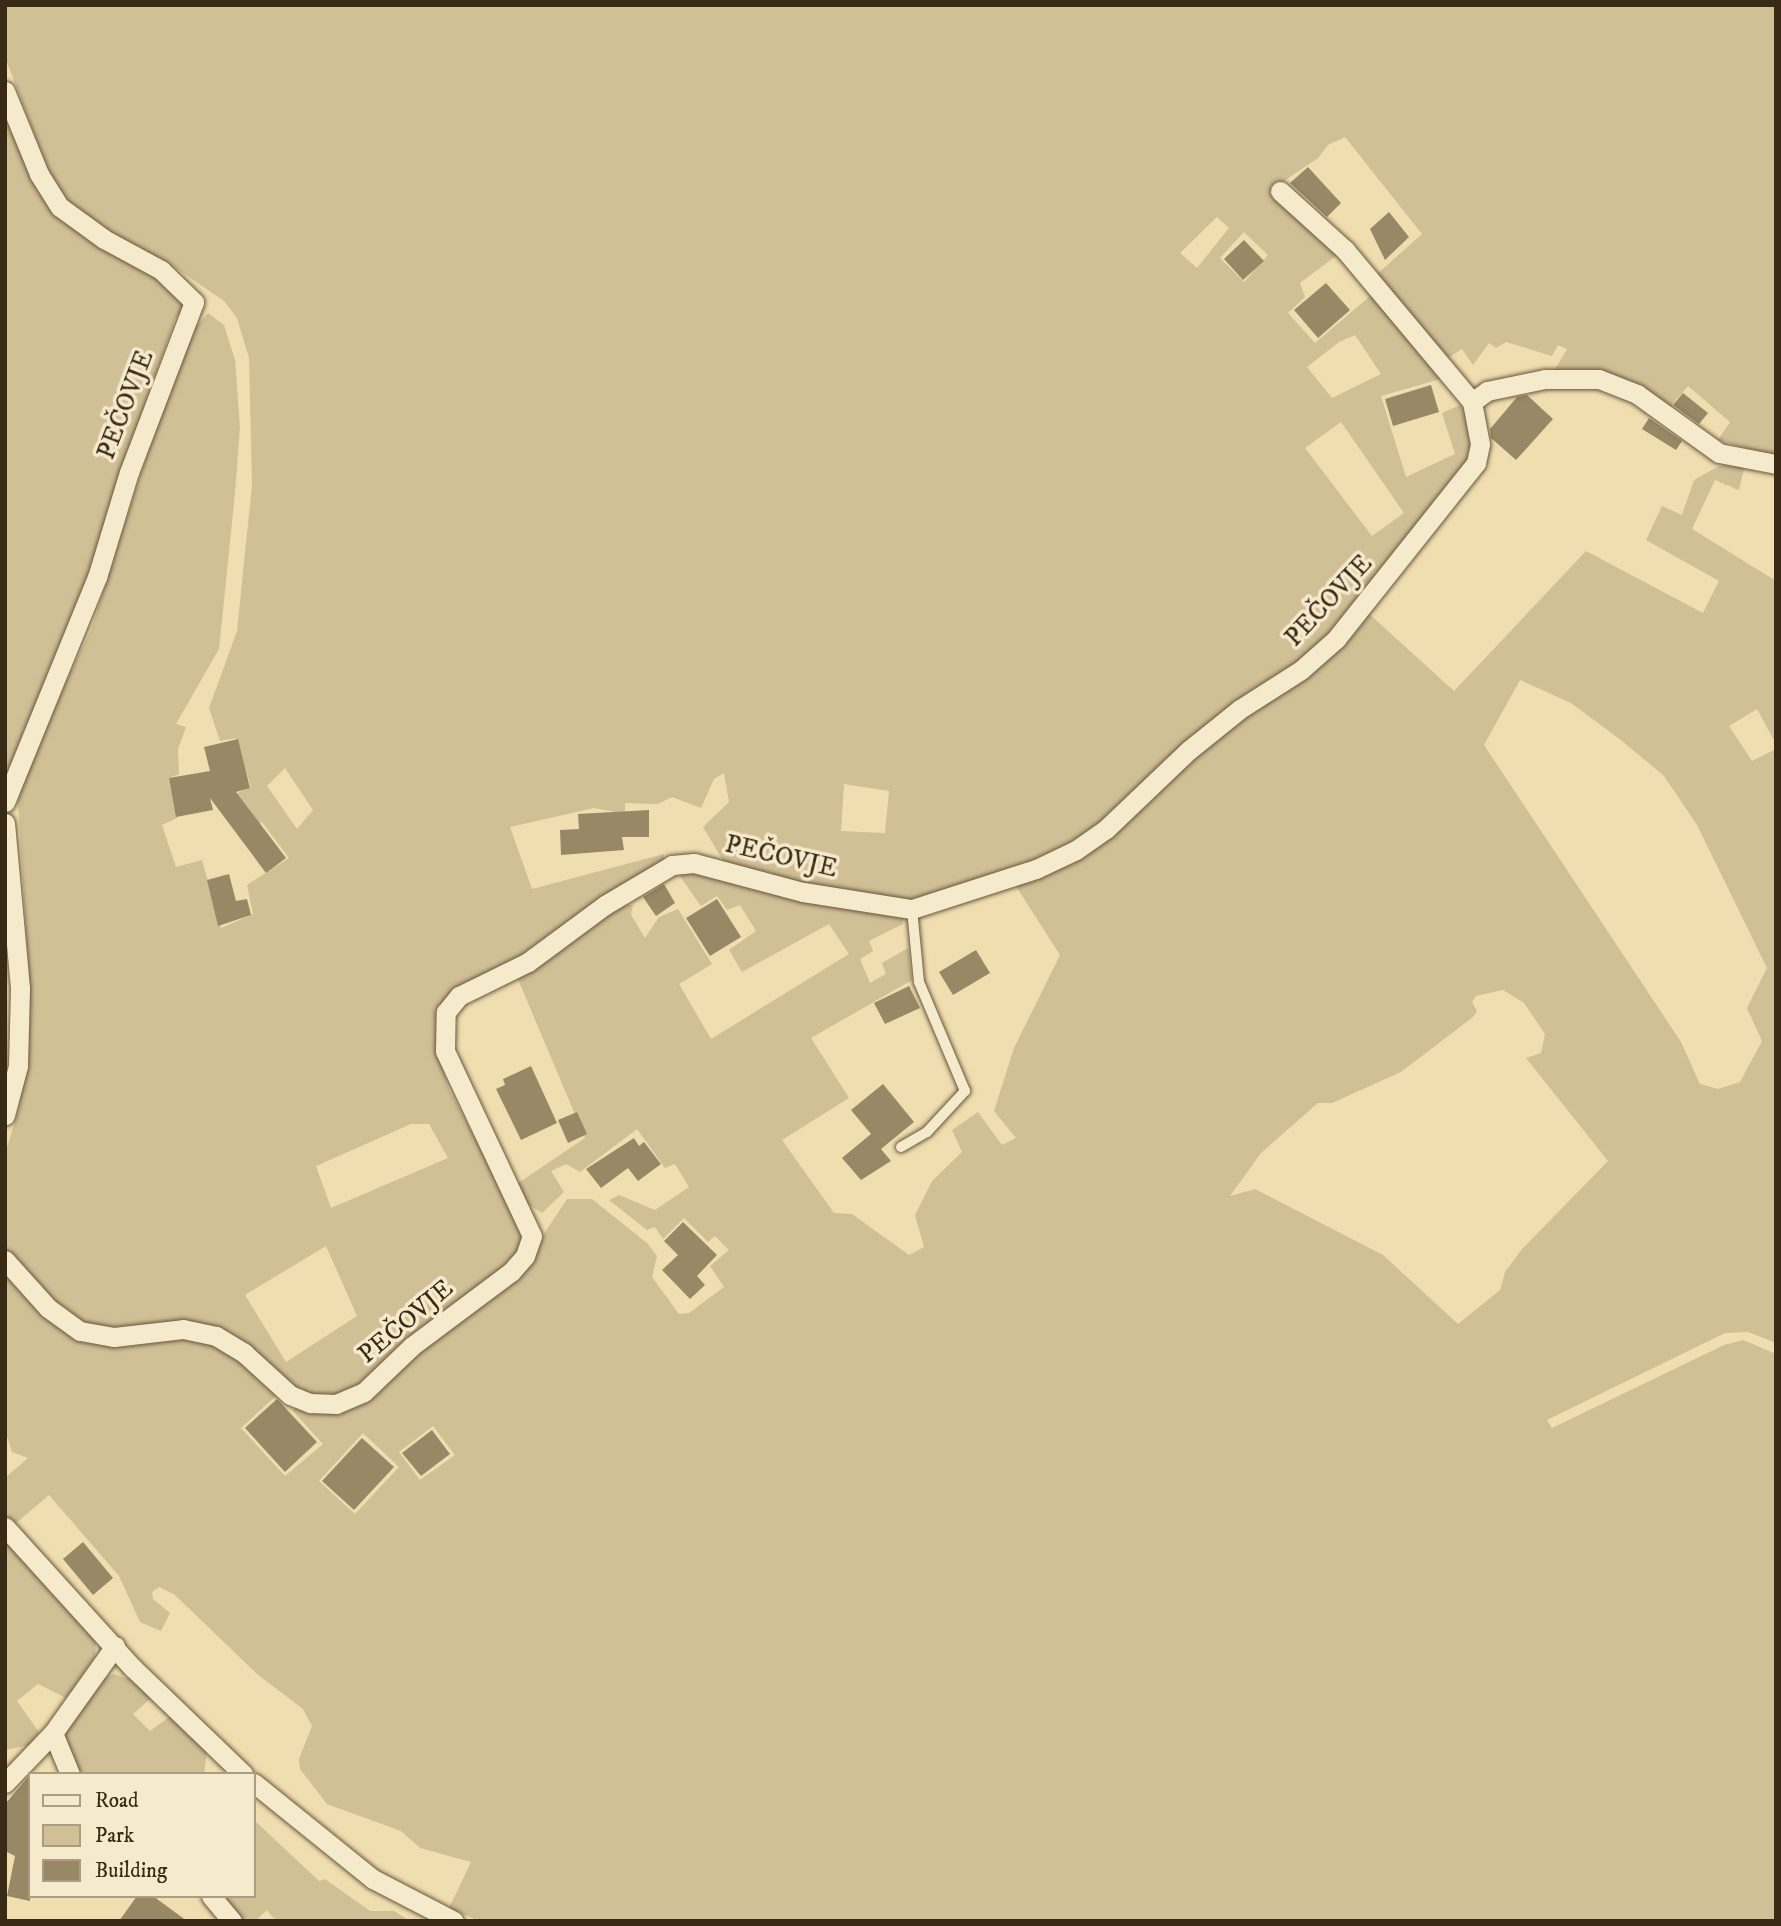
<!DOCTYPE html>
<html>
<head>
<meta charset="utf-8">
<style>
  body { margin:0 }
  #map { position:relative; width:1781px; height:1926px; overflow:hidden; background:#f0deb0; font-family:"IM FELL DW Pica",serif }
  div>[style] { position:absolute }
  .green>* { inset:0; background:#d1bf96 }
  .building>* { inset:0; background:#988866 }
  .roads { filter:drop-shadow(0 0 2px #67573c) drop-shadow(0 0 2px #67573c) }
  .lane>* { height:10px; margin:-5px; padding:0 5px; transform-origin:5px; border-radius:5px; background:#f5eacc }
  .street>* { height:19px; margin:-9.5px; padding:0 9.5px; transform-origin:9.5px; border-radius:9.5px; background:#f5eacc }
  span { translate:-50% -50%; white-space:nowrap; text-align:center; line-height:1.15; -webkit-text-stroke:7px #f5eacc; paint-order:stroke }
  .street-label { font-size:26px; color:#392a16 }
  .frame { position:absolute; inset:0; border:7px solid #392a16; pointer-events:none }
  .legend { position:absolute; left:28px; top:1772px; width:228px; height:126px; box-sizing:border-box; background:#f5eacc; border:2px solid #aa9d83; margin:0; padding:9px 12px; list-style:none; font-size:21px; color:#392a16 }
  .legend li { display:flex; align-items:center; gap:14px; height:35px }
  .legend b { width:35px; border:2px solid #aa9d83 }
</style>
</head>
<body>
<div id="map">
  <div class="green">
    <div style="clip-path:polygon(evenodd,5px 5px,1776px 5px,1776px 457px,1718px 440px,1730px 422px,1688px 386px,1670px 407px,1554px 371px,1567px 349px,1558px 345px,1552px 356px,1506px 342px,1496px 348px,1489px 343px,1473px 365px,1462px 349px,1445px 360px,1376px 275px,1422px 234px,1345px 137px,1328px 145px,1318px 158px,1281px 183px,1278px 181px,1272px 190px,1341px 252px,1300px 283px,1305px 297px,1288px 313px,1315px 343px,1376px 291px,1444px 378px,1381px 396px,1406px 477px,1455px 454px,1442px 413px,1460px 405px,1471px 425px,1471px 463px,1324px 644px,1110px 819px,1059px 854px,908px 902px,829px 891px,725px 864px,703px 827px,729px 802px,724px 773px,714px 779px,701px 808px,672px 797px,658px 804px,625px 803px,625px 814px,594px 808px,510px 827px,532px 889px,664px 854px,664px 863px,549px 942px,458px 988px,437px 1045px,448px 1087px,523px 1229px,519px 1250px,513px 1262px,351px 1392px,316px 1397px,286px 1383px,247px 1346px,82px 1324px,66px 1314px,5px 1250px,5px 1154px,19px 1108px,27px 1055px,29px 976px,18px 802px,23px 770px,91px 630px,172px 376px,193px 330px,208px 313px,224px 325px,235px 360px,240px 427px,235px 493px,219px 649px,176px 724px,186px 727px,178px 749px,179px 774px,169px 778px,177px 818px,162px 825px,176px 867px,202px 860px,221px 928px,253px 914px,247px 885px,289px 858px,262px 822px,256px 827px,233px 795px,251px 787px,236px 738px,220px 741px,209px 708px,237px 631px,252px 485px,249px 358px,237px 318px,224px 301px,164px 260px,93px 227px,60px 201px,5px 57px,5px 5px,1217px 217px,1229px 228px,1197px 268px,1180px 253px,1217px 217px,5px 5px,1244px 232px,1268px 255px,1244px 282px,1220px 258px,1244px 232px,5px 5px,1355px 335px,1381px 374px,1332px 398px,1307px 367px,1339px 342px,1355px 335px,5px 5px,1341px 422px,1404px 513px,1372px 536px,1305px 448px,1341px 422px,5px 5px,285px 768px,313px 810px,297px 829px,267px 786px,285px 768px,5px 5px,844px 784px,889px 791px,885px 833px,841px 831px,844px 784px,5px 5px,411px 1124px,429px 1124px,448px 1158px,331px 1208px,316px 1166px,411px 1124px,5px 5px,326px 1246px,357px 1316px,286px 1362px,245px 1295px,326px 1246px)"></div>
    <div style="clip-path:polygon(5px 109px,47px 203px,59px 219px,154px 276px,185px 306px,175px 319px,123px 466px,90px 573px,5px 779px)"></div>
    <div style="clip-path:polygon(evenodd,1745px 465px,1739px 490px,1715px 480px,1692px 529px,1776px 581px,1776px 744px,1757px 709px,1729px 726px,1752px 761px,1776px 749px,1776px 1343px,1748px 1332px,1725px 1333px,1547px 1420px,1552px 1428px,1724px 1345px,1743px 1340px,1776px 1354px,1776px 1921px,479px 1921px,449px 1908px,471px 1862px,420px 1848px,401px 1831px,327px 1804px,300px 1769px,299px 1759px,312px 1726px,303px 1709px,257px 1674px,175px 1595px,159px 1587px,152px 1592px,153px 1599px,170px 1613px,161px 1631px,140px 1622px,119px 1576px,49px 1495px,15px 1524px,5px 1515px,5px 1478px,28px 1458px,12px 1452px,5px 1430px,5px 1274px,64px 1328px,177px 1335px,228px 1349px,278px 1394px,241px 1428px,285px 1476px,323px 1444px,292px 1410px,297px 1407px,327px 1413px,540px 1240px,567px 1199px,592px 1199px,647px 1243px,657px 1256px,652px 1277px,679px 1314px,689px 1313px,724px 1287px,710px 1266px,729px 1250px,715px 1236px,708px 1242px,684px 1218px,663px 1239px,655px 1227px,647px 1230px,609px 1200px,619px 1195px,655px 1210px,689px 1187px,675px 1164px,665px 1168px,637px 1129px,580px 1172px,566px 1164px,551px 1171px,564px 1192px,542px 1213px,523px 1201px,514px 1186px,585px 1138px,517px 977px,623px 904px,633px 905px,631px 915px,645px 938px,659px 917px,678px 909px,712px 964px,679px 984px,711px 1039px,849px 954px,829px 924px,742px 972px,729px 950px,756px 931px,740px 905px,727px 910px,717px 896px,701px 906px,679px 875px,683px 871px,903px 916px,903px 924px,869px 941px,873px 951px,860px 959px,870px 983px,886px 974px,882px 963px,908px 948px,912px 980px,811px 1038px,849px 1098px,782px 1140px,834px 1213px,852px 1214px,909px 1255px,924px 1247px,915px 1215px,932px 1181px,962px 1152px,952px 1130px,978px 1112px,1002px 1145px,1016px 1138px,994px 1111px,1014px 1048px,1060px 955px,1014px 883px,1173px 770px,1367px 612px,1454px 691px,1586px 551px,1703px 613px,1719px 581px,1646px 540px,1662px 506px,1682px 515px,1694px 480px,1719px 466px,1745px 465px,1520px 680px,1571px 703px,1622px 741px,1664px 776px,1697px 825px,1767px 968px,1747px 1008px,1762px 1041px,1740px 1082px,1718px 1089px,1700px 1084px,1681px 1042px,1484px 745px,1520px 680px,1745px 465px,1503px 990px,1524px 1003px,1545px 1034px,1541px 1053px,1526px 1058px,1608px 1161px,1522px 1249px,1505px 1272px,1500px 1290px,1458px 1324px,1383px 1255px,1255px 1189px,1230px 1196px,1261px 1153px,1318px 1103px,1332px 1103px,1401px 1072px,1473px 1017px,1477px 1011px,1472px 1002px,1476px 996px,1503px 990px,1745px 465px,433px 1426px,455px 1455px,420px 1480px,399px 1452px,433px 1426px,1745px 465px,363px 1433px,399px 1467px,355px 1514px,319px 1481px,363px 1433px)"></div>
    <div style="clip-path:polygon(5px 1538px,96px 1641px,95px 1657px,66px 1698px,38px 1684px,17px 1701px,39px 1732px,30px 1745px,5px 1750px)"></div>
    <div style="clip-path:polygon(114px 1674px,134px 1681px,151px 1698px,133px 1714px,150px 1731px,169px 1717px,207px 1750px,204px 1774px,77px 1774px,63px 1732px,99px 1680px)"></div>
    <div style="clip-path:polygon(254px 1820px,319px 1881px,325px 1879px,370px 1911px,394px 1911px,410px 1921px,276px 1921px,267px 1910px,255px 1921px,239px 1921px,218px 1896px,254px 1896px)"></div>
  </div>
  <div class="building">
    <div style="clip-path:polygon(1308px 167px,1341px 203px,1327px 217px,1290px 183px)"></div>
    <div style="clip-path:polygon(1389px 212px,1409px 237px,1385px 260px,1370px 229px)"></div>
    <div style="clip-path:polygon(1244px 240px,1264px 261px,1243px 280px,1224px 259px)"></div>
    <div style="clip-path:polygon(1326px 283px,1350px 310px,1318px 338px,1294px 310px)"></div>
    <div style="clip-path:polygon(1431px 385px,1439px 412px,1393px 426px,1385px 399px)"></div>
    <div style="clip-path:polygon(1683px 393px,1708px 413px,1699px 424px,1673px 405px)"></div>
    <div style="clip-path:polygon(1527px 395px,1553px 419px,1516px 460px,1491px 438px,1490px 429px,1517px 397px)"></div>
    <div style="clip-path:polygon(1649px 418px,1682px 441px,1676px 450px,1642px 429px)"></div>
    <div style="clip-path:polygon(238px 739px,250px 788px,236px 792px,286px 858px,266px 873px,210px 798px,213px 810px,176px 817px,169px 778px,210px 771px,204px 747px)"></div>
    <div style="clip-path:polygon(649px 810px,649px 837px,622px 837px,624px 850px,561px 855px,560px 830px,579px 829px,578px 814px)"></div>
    <div style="clip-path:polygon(229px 874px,236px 901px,247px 899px,251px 915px,218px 926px,207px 880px)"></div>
    <div style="clip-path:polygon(664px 884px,675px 903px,656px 916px,643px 897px)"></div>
    <div style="clip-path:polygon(717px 899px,741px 937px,710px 956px,686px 918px)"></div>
    <div style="clip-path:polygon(976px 950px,990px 973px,953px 995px,939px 972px)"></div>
    <div style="clip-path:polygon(909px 986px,920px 1008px,885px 1024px,874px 1003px)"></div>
    <div style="clip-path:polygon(531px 1066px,557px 1123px,521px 1140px,496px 1089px,505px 1085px,503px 1079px)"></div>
    <div style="clip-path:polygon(883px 1084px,914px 1122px,881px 1149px,891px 1161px,861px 1180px,842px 1158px,871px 1134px,851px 1110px)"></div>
    <div style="clip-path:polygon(577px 1112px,587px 1134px,568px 1143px,558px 1120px)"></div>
    <div style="clip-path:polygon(634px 1138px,639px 1146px,644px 1142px,661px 1164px,638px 1181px,628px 1168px,601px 1188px,586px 1169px)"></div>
    <div style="clip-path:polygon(683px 1222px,717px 1255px,697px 1276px,705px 1285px,690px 1299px,662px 1270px,678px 1255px,664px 1241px)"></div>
    <div style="clip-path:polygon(277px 1399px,317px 1442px,285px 1472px,245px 1428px)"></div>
    <div style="clip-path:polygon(432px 1430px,450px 1454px,421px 1476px,402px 1453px)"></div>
    <div style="clip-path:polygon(362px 1438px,394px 1467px,354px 1510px,322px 1481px)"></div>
    <div style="clip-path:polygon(83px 1542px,113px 1578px,93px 1595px,63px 1559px)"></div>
    <div style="clip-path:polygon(30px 1775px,30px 1901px,7px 1896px,15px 1856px,5px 1851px,5px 1804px)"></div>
    <div style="clip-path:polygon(137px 1896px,153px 1896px,187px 1921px,119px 1921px)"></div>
  </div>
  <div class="roads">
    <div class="lane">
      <div style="left:901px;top:1147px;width:30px;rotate:-30deg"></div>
      <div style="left:927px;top:1132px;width:56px;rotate:-47.2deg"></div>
      <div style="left:965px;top:1091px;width:118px;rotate:-112.9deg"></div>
      <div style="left:919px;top:982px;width:73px;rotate:-95.5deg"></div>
    </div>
    <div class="street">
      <div style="left:5px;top:91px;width:90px;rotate:67.7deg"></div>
      <div style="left:39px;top:174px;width:39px;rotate:58deg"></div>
      <div style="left:60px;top:207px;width:54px;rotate:36deg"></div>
      <div style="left:104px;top:239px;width:65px;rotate:28.5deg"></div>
      <div style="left:161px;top:270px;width:46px;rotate:44.1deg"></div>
      <div style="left:194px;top:302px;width:182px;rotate:110.9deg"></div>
      <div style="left:129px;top:472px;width:110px;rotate:106.9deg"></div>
      <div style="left:97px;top:577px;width:243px;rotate:112.2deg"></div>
      <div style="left:1280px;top:191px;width:88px;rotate:42.2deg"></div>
      <div style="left:1345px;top:250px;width:198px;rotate:50.1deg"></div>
      <div style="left:5px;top:823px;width:167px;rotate:84.8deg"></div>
      <div style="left:20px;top:989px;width:77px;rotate:91.5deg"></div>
      <div style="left:18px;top:1066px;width:51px;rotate:104.9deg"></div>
      <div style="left:5px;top:1260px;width:64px;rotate:48.1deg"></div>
      <div style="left:48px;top:1308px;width:39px;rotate:36deg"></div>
      <div style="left:80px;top:1331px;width:35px;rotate:10deg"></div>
      <div style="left:114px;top:1337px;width:69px;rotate:-6.6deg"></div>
      <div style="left:183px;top:1329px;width:34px;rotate:12deg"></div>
      <div style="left:216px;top:1336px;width:33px;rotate:31deg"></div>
      <div style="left:244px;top:1353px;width:62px;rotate:42.4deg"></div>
      <div style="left:290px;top:1395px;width:22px;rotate:22deg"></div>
      <div style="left:310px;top:1403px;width:26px;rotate:2deg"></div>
      <div style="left:336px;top:1404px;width:30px;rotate:-23deg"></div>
      <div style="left:364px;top:1392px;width:66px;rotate:-43.8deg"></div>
      <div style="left:412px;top:1346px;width:124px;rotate:-36.8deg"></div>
      <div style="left:511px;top:1272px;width:21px;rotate:-49deg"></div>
      <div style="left:525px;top:1256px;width:21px;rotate:-71deg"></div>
      <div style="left:532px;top:1236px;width:204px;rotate:-115.2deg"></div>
      <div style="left:445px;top:1051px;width:39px;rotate:-89deg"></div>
      <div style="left:446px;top:1012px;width:21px;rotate:-51deg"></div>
      <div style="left:459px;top:996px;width:77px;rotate:-26.2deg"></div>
      <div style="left:528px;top:962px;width:96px;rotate:-36.5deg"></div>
      <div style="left:605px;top:905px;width:78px;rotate:-30.8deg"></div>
      <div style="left:672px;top:865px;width:22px;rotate:-5deg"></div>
      <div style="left:694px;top:863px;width:113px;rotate:14.9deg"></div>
      <div style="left:803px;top:892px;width:110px;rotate:8.9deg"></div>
      <div style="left:912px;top:909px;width:130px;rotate:-17.9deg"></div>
      <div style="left:1036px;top:869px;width:44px;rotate:-25.4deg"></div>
      <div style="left:1076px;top:850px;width:37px;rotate:-35deg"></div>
      <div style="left:1106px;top:829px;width:115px;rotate:-43.6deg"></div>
      <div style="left:1189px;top:750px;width:65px;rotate:-38.8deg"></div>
      <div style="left:1240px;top:709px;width:72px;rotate:-32.6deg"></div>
      <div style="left:1301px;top:670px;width:47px;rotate:-41.5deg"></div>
      <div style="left:1336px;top:639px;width:225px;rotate:-51.5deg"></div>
      <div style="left:1476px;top:463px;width:19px;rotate:-78deg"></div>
      <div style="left:1480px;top:444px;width:43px;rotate:-100.8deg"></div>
      <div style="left:1472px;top:402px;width:19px;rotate:-36deg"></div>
      <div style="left:1487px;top:391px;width:59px;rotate:-11.7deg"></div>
      <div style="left:1545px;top:379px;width:54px"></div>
      <div style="left:1599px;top:379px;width:41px;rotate:21.5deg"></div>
      <div style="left:1637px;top:394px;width:101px;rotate:35.7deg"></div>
      <div style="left:1719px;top:453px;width:58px;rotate:10.9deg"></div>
      <div style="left:5px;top:1527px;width:190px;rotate:47.8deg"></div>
      <div style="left:133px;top:1668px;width:153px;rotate:43.9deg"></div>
      <div style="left:53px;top:1733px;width:44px;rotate:67.5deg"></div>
      <div style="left:5px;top:1783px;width:69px;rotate:-46.2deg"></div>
      <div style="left:53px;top:1733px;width:107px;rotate:-54.5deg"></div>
      <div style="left:254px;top:1783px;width:153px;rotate:38.9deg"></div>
      <div style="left:373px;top:1879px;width:91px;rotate:27.4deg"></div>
      <div style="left:211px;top:1896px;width:33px;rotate:50deg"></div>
    </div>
  </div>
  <div class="street-label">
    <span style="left:126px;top:405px;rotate:-69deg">PEČOVJE</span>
    <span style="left:1329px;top:601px;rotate:-47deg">PEČOVJE</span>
    <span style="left:781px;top:857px;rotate:13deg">PEČOVJE</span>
    <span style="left:406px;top:1322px;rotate:-40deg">PEČOVJE</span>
  </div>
  <div class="frame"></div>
  <ul class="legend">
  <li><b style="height:9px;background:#f5eacc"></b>Road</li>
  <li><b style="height:19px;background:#d1bf96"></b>Park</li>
  <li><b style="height:19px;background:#988866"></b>Building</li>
  </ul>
</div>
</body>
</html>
